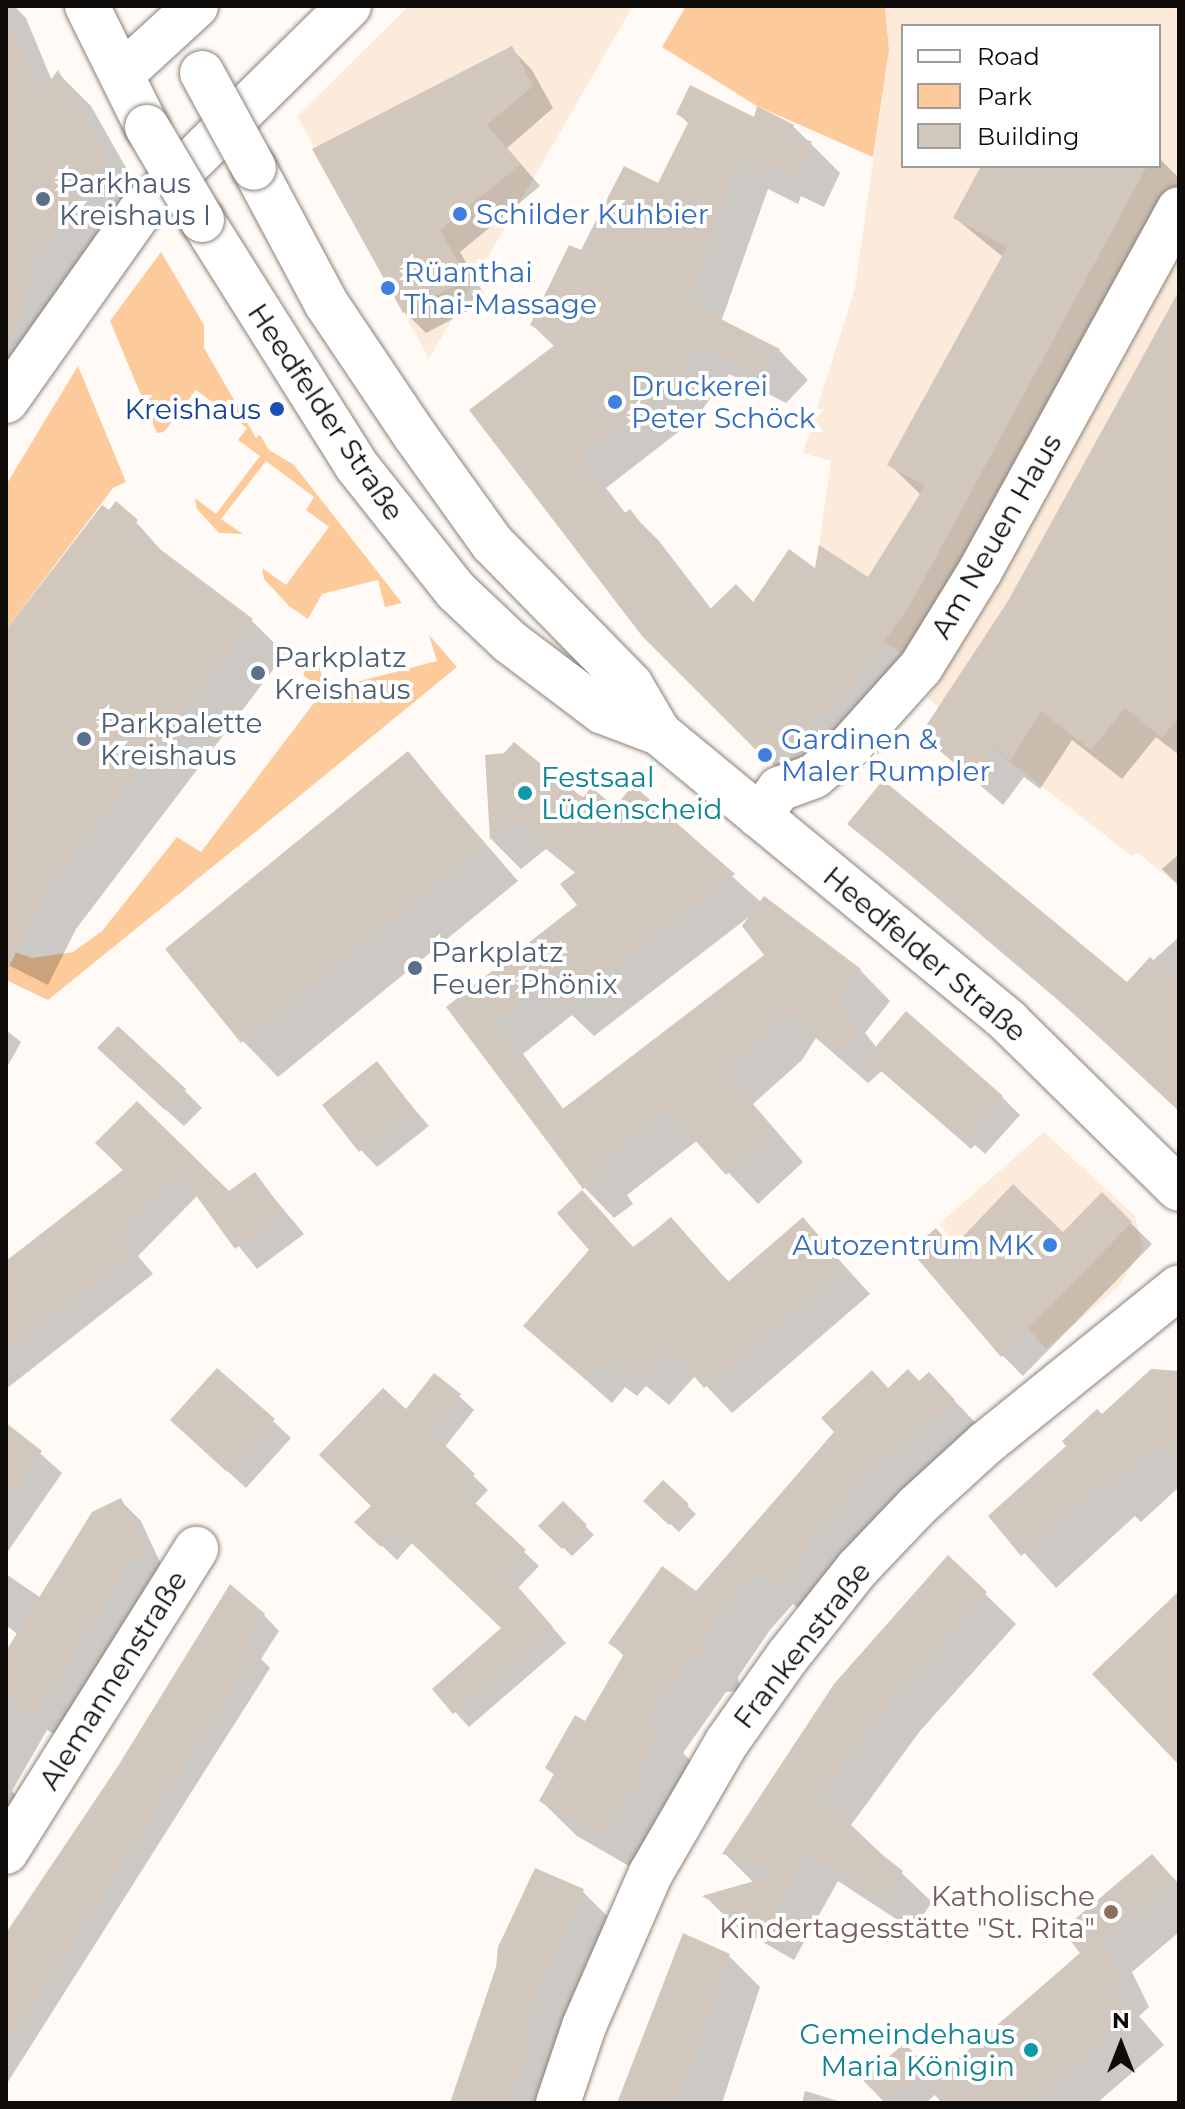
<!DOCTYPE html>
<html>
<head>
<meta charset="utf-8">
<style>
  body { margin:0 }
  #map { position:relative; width:1185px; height:2109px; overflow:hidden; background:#fffaf6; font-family:Montserrat,sans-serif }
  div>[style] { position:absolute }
  .built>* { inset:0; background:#fcebdb }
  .green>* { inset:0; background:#fdcb9b }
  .shadow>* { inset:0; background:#0003 }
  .building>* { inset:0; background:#d1c7bd }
  .roads { filter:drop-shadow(0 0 2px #8b8178) drop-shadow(0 0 2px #8b8178) }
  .minor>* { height:44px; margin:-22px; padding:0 22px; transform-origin:22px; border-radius:22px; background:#fff }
  .major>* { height:44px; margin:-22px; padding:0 22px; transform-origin:22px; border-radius:22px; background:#fff }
  .bridges { filter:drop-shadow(0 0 2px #8b8178) drop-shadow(0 0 2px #8b8178) }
  .major-bridge>* { height:44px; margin:-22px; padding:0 22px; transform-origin:22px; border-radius:22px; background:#fff }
  .dots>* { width:22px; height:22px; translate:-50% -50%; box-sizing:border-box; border:4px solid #fff; border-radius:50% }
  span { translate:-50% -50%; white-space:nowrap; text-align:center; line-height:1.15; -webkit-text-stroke:8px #fff; paint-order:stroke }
  .service-label { font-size:28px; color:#4e5e75 }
  .left { translate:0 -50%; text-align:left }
  .shop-label { font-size:28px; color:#366cbe }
  .right { translate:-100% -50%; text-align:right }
  .transit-label { font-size:28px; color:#164399 }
  .street-label { font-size:28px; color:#0e0b08 }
  .culture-label { font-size:28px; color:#0d838f }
  .education-label { font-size:28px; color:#785e54 }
  .frame { position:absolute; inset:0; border:8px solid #0e0b08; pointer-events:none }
  .legend { position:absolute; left:901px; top:24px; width:260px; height:144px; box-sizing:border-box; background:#fff; border:2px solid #9f9d9c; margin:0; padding:10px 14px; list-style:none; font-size:24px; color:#0e0b08 }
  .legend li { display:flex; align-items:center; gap:16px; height:40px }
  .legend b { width:40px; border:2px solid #9f9d9c }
  .north { position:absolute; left:1081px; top:2005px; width:80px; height:80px; -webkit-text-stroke:6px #fff; paint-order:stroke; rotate:0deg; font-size:22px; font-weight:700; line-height:32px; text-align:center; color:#0e0b08 }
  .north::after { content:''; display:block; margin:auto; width:28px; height:36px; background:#0e0b08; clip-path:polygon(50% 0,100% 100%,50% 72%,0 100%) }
</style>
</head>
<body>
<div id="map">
  <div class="built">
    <div style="clip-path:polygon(409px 6px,633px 6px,429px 359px,297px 116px)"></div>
    <div style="clip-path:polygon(evenodd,885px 6px,1179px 6px,1179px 886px,1138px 853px,1132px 856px,927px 698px,941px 679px,812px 594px,831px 461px,803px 453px,855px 288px,889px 50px,885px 6px,903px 26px,1159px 26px,1159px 166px,903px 166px,903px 26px)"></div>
    <div style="clip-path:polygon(1044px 1132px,1135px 1216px,1143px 1249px,1118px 1287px,1046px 1349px,939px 1224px)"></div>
  </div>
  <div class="green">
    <div style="clip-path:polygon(686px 6px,885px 6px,889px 50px,873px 157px,757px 106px,662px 47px)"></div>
    <div style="clip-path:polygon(161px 252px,204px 325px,204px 348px,256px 438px,260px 435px,269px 450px,294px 465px,402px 603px,385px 607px,378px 580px,322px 594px,308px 619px,289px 606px,264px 579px,262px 568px,286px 585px,329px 527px,306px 510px,314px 497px,266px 461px,221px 519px,243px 534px,219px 533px,197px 509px,195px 498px,216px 514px,260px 456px,238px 440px,247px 428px,196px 390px,164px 432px,157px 433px,110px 321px)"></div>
    <div style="clip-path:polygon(78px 366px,126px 482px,113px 488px,6px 630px,6px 485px)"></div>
    <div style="clip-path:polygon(429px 635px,457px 667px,253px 834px,48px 1000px,6px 980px,6px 949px,32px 958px,73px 952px,102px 931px,177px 837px,201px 852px,323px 691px,303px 675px,305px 671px,318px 662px,326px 690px,437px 661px)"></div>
  </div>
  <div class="shadow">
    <div style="clip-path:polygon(6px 6px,14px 6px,26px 18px,52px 81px,58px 73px,91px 106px,142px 196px,6px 374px)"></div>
    <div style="clip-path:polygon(511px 48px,532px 70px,553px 108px,507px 148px,540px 186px,460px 252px,484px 294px,477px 306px,426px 333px,405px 312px)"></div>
    <div style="clip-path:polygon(678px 113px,793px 126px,840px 173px,824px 207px,801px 196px,798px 204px,768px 189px,721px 322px,779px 350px,808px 380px,786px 403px,729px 374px,695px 419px,606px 488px,626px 514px,630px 512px,659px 541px,712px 610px,754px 604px,816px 571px,868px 580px,921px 495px,890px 465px,1003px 257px,955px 218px,983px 166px,1159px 166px,1159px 158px,1179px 178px,1179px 191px,980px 563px,793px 785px,643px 634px,471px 410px,555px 347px,532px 325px,582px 253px,659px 186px,689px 124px)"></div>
    <div style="clip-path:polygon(1179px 291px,1179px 755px,1156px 737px,1122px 779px,1072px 740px,1040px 789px,1024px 777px,1003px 805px,922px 735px,1010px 602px)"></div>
    <div style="clip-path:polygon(136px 522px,168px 558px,252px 621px,285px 654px,76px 929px,48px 985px,6px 964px,6px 633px)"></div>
    <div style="clip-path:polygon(408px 754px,518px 881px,278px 1077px,243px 1041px)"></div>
    <div style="clip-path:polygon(evenodd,487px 757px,615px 810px,633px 788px,762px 903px,860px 970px,890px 1001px,865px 1033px,877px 1048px,1002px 1097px,1020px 1115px,985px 1154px,975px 1145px,971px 1149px,882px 1071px,868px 1083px,816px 1038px,802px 1060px,753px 1104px,803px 1162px,758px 1204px,698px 1140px,627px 1195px,633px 1204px,614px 1218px,584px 1187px,449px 1008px,579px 906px,577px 874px,546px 849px,521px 869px,492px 840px,487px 757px,750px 916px,766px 955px,564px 1110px,523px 1054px,572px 1015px,594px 1036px,750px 916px)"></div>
    <div style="clip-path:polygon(850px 824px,1127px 984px,1179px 937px,1179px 1111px,1092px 1029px)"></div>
    <div style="clip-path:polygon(1179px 854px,1179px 886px,1162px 869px)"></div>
    <div style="clip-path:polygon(6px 1030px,21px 1042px,6px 1069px)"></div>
    <div style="clip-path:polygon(376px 1064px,429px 1126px,377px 1167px,361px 1150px)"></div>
    <div style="clip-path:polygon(117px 1066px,184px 1090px,202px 1108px,184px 1126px)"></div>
    <div style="clip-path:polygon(137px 1103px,229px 1193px,254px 1174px,304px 1234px,257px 1269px,198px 1195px,138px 1256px,153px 1274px,6px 1389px,6px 1265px,125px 1171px)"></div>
    <div style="clip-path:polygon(1102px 1195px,1152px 1244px,1023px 1376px,1002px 1355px,936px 1231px,954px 1249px,1063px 1234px)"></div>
    <div style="clip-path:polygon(671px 1219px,730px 1283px,803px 1220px,870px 1294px,732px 1413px,696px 1375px,669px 1405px,646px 1386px,637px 1396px,625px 1387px,612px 1403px,525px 1326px)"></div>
    <div style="clip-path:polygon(1179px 1373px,1179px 1487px,1141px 1522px,1135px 1516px,1056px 1588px,991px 1516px,1102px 1416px)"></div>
    <div style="clip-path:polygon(929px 1374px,989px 1437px,815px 1622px,793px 1604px,770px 1630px,738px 1677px,740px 1691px,726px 1692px,683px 1753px,696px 1766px,636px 1870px,577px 1836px,541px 1801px,555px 1776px,547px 1768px,586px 1723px,625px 1657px,610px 1642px,696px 1593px,888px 1390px,920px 1384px)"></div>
    <div style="clip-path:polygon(459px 1396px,474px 1410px,444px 1448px,488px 1490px,474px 1505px,539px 1566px,518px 1588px,566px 1643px,469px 1727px,435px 1690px,504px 1629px,413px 1542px,397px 1560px,357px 1522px,374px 1506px,406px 1412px)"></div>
    <div style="clip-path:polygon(273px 1421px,291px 1438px,246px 1488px,190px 1437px)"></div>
    <div style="clip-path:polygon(6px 1423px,62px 1473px,6px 1554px)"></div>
    <div style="clip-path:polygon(663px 1483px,696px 1514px,679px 1532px,646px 1501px)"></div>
    <div style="clip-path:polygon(120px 1500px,141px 1521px,166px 1575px,57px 1735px,47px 1730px,12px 1791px,29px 1808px,6px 1844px,6px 1662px,21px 1637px,6px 1625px,6px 1574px,41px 1598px)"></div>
    <div style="clip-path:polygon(563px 1504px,594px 1535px,572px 1556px,541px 1526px)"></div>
    <div style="clip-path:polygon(948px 1558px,1016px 1624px,920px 1731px,851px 1825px,932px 1902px,913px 1930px,838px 1881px,794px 1960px,735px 1926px,706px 1897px,754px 1883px,725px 1854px)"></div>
    <div style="clip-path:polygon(264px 1615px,279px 1631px,261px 1659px,270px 1668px,6px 2085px,6px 1936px)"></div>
    <div style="clip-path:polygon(1152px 1856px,1179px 1884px,1179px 1932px,1132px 1972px,1149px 2007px,1139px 2016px,1164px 2045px,1097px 2103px,946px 2103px,937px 2093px,926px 2103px,883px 2103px,890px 2058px,923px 2063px,937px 2079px,1082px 1953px)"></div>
    <div style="clip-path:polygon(535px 1870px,582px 1891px,616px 1925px,554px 2103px,452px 2103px,498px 1968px,500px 1948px)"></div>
    <div style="clip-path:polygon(684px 1936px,729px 1956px,760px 1987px,722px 2103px,619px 2103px)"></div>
    <div style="clip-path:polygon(805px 2091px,838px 2101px,840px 2103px,802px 2103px)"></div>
  </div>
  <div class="building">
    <div style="clip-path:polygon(6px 14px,40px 94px,58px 70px,109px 162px,36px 257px,17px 333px,6px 331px)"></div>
    <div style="clip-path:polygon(512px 46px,533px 86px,487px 125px,521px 164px,440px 230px,464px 272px,456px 285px,403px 313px,312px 149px)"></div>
    <div style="clip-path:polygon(690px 85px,754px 117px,757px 106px,794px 125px,790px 132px,812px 142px,794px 179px,772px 168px,768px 176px,738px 161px,689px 303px,780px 349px,756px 375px,699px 346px,667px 389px,579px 458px,622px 515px,630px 509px,708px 611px,736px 584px,753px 602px,789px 549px,815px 568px,819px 545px,868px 577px,925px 486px,887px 465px,1007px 247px,953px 218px,981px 166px,1147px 166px,910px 605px,840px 703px,762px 756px,642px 636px,469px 410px,560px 341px,530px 325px,569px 245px,581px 250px,624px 166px,658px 183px,689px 121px,676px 114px)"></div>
    <div style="clip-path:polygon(1179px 291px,1179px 717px,1162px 738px,1125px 708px,1091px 750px,1041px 711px,1010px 761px,993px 748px,972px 777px,920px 735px,1008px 601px)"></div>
    <div style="clip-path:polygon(116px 501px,138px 520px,132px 528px,253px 619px,43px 896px,6px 973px,6px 630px,102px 505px,109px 510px)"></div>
    <div style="clip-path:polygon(514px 742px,583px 798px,591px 787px,615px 807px,633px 785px,735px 874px,562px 1007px,546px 982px,494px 1022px,560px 1111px,764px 955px,742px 926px,764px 896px,861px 969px,836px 1002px,860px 1033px,837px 1054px,785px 1009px,772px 1030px,724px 1073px,774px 1131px,726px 1175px,668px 1110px,598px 1164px,604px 1172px,583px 1189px,446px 1007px,577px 905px,560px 884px,577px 871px,515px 820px,490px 840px,485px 755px,504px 753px)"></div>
    <div style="clip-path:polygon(408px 751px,484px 845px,241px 1043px,165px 949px)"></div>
    <div style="clip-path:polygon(883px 780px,1127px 982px,1150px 957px,1179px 985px,1179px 1111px,1000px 946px,847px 824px)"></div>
    <div style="clip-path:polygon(906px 1011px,1003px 1096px,966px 1138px,956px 1129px,953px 1133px,866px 1058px)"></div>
    <div style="clip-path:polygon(118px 1026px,186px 1089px,165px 1110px,97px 1048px)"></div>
    <div style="clip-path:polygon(377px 1061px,414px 1109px,359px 1152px,322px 1105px)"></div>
    <div style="clip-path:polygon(137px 1101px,229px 1191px,255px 1172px,284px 1212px,235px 1249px,179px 1172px,119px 1234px,133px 1252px,6px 1352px,6px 1261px,123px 1170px,95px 1143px)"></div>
    <div style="clip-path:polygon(1013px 1184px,1063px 1232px,1102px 1192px,1132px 1222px,1001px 1357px,910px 1250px,936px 1228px,952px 1248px)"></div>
    <div style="clip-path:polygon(582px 1190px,634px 1248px,671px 1217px,728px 1282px,803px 1217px,845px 1267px,704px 1388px,670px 1348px,642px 1381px,619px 1361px,610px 1372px,598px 1362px,585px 1379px,523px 1326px,589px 1250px,557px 1213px)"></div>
    <div style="clip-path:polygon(217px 1368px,275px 1419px,227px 1472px,170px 1420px)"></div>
    <div style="clip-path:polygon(908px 1369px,919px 1381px,929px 1372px,955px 1400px,848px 1490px,852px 1493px,805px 1543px,811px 1548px,778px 1588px,756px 1570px,734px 1595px,703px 1640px,705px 1656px,690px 1657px,645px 1719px,661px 1729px,639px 1776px,641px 1788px,629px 1792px,599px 1836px,539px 1801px,554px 1774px,545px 1768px,575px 1715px,585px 1721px,624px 1654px,608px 1643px,662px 1566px,696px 1591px,834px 1432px,821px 1418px,872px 1370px,888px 1388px)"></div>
    <div style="clip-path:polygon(1151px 1369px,1179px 1371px,1179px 1450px,1152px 1449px,1106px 1490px,1101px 1484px,1021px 1556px,988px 1516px,1066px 1446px,1062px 1441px,1097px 1409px,1102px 1414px)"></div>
    <div style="clip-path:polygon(434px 1373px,461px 1394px,431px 1432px,475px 1474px,460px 1489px,526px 1550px,505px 1572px,553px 1627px,453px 1714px,432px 1689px,501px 1628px,397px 1529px,381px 1547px,367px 1534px,354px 1522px,371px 1506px,319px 1455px,383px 1388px,406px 1409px)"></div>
    <div style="clip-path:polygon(6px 1423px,42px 1451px,6px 1503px)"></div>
    <div style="clip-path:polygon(663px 1480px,689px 1504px,669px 1525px,643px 1501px)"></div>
    <div style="clip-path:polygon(121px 1498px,147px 1554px,132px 1558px,35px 1716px,6px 1699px,6px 1651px,92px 1512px)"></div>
    <div style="clip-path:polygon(563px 1501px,587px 1525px,562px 1549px,538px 1526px)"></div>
    <div style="clip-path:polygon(948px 1555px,987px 1592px,890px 1701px,817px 1800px,847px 1819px,844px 1825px,903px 1871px,883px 1901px,808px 1853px,764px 1931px,702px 1896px,782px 1873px,722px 1854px,834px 1684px)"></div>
    <div style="clip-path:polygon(230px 1584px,265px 1614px,245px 1645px,256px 1652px,6px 2047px,6px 1933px,118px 1766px)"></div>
    <div style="clip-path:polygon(1179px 1591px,1179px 1765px,1092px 1674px)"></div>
    <div style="clip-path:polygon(1152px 1854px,1175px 1880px,1103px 1942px,1120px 1976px,1111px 1985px,1136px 2014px,1032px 2103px,942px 2103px,927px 2086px,1080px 1953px,1062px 1930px)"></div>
    <div style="clip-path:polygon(535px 1868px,584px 1889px,522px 2031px,533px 2035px,509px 2103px,450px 2103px,496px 1967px,498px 1947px)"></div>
    <div style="clip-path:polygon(683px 1933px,730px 1954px,678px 2103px,617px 2103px)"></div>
    <div style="clip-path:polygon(905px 2043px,928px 2069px,885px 2103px,862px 2079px)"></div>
  </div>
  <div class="roads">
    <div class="minor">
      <div style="left:759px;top:816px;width:34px;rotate:-53deg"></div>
      <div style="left:779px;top:789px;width:37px;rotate:-20deg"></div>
      <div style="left:814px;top:776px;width:47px;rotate:-39.8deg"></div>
      <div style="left:850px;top:746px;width:106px;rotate:-48.1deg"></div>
      <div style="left:921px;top:667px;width:113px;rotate:-58.4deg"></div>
      <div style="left:980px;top:571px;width:413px;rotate:-61.2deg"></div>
      <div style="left:6px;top:1852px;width:358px;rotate:-57.9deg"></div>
      <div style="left:558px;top:2103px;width:81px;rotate:-71.3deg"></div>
      <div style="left:584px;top:2026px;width:167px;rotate:-66.4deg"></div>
      <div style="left:651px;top:1873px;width:151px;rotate:-59.9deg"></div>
      <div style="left:727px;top:1742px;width:105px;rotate:-54.7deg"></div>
      <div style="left:788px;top:1656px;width:111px;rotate:-51.6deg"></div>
      <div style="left:857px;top:1569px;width:87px;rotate:-46.4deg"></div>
      <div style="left:917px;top:1506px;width:93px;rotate:-42.4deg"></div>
      <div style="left:986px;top:1443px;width:248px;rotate:-38.9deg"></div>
    </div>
    <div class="major">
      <div style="left:87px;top:6px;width:135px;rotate:63.6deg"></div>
      <div style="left:123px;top:73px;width:99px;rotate:-42.5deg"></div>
      <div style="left:254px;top:168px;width:153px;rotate:61.9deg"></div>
      <div style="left:326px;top:303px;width:158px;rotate:56.1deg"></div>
      <div style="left:414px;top:434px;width:134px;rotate:54.4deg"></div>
      <div style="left:492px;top:543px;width:199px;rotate:45.6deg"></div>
      <div style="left:631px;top:685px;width:56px;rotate:59.7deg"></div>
      <div style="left:659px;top:733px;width:454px;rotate:39.5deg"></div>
      <div style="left:1009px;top:1022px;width:238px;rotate:44.5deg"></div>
      <div style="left:202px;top:220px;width:289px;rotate:57.8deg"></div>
      <div style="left:356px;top:465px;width:161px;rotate:51.6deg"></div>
      <div style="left:456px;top:591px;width:74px;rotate:43.4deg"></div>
      <div style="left:510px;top:642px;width:116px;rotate:37deg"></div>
      <div style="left:603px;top:712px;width:60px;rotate:20.6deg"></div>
      <div style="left:6px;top:401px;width:230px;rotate:-54.7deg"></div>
      <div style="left:139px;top:213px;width:295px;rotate:-44.6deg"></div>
    </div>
  </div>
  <div class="bridges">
    <div class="major-bridge">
      <div style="left:202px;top:73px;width:108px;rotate:61.3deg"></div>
      <div style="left:147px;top:127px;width:108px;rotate:59.4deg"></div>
    </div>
  </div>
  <div class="dots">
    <div style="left:43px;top:199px;background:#5c6f8a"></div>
    <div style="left:460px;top:214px;background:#3f7fe0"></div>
    <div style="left:388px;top:288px;background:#3f7fe0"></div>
    <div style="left:615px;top:402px;background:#3f7fe0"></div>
    <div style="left:277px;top:409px;background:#1a4fb4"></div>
    <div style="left:258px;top:673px;background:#5c6f8a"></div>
    <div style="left:84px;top:739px;background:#5c6f8a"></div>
    <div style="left:765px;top:755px;background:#3f7fe0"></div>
    <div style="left:525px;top:793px;background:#0f9aa8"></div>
    <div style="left:415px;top:968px;background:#5c6f8a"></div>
    <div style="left:1050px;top:1245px;background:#3f7fe0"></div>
    <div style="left:1111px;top:1912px;background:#8d6e63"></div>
    <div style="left:1031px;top:2050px;background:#0f9aa8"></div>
  </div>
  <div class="service-label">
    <span class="left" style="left:59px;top:199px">Parkhaus<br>Kreishaus I</span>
    <span class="left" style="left:274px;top:673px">Parkplatz<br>Kreishaus</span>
    <span class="left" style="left:100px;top:739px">Parkpalette<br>Kreishaus</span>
    <span class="left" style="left:431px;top:968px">Parkplatz<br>Feuer Phönix</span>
  </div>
  <div class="shop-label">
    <span class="left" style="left:476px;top:214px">Schilder Kuhbier</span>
    <span class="left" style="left:404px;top:288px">Rüanthai<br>Thai-Massage</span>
    <span class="left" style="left:631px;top:402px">Druckerei<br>Peter Schöck</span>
    <span class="left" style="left:781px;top:755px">Gardinen &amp;<br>Maler Rumpler</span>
    <span class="right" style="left:1034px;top:1245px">Autozentrum MK</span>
  </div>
  <div class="transit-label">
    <span class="right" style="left:261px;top:409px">Kreishaus</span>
  </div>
  <div class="street-label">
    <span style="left:326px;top:412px;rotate:56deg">Heedfelder Straße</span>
    <span style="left:996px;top:536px;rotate:-60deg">Am Neuen Haus</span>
    <span style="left:925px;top:954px;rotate:40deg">Heedfelder Straße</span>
    <span style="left:802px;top:1645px;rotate:-52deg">Frankenstraße</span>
    <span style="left:113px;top:1680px;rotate:-58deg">Alemannenstraße</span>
  </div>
  <div class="culture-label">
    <span class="left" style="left:541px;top:793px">Festsaal<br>Lüdenscheid</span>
    <span class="right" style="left:1015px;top:2050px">Gemeindehaus<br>Maria Königin</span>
  </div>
  <div class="education-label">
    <span class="right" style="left:1095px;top:1912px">Katholische<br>Kindertagesstätte "St. Rita"</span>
  </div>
  <div class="frame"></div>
  <ul class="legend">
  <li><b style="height:10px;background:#fff"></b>Road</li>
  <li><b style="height:22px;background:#fdcb9b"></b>Park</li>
  <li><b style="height:22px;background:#d1c7bd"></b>Building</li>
  </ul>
  <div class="north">N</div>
</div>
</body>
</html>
